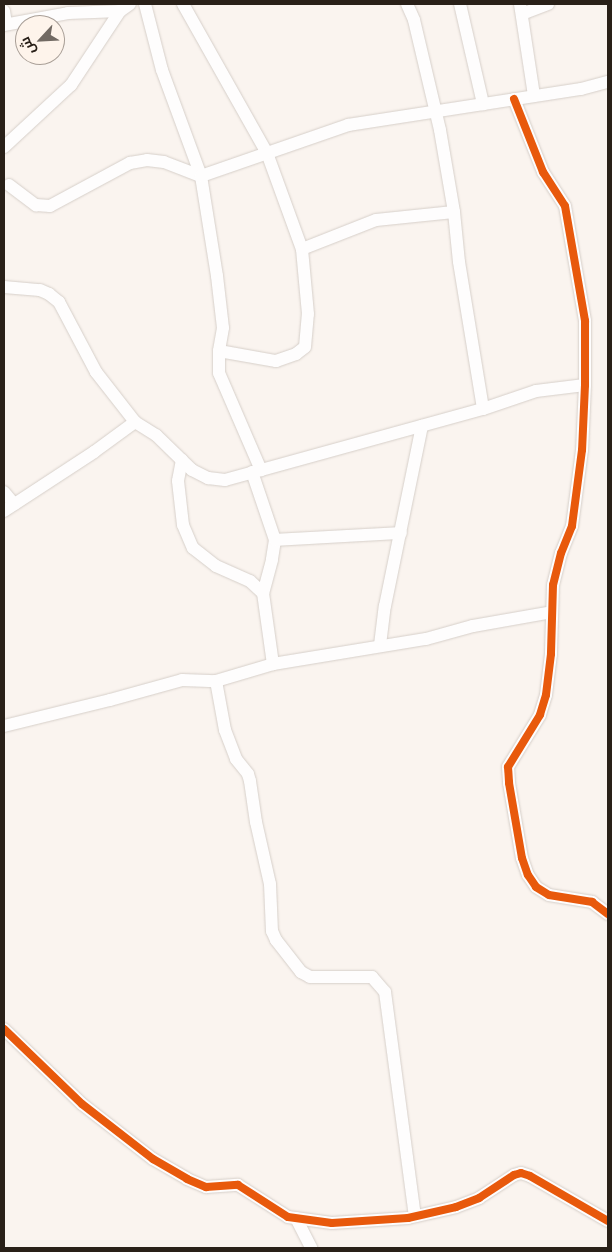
<!DOCTYPE html>
<html>
<head>
<meta charset="utf-8">
<style>
  body { margin:0 }
  #map { position:relative; width:612px; height:1252px; overflow:hidden; background:#faf4ef; font-family:Inter,Cairo,sans-serif }
  div>[style] { position:absolute }
  .roads { filter:drop-shadow(0 0 1px #d6cfc9) drop-shadow(0 0 1px #d6cfc9) }
  .street>* { height:12px; margin:-6px; padding:0 6px; transform-origin:6px; border-radius:6px; background:#fefdfd }
  .cycleway>* { height:8px; margin:-4px; padding:0 4px; transform-origin:4px; border-radius:4px; background:#e8590c }
  span { translate:-50% -50%; white-space:nowrap; text-align:center; line-height:1.15; -webkit-text-stroke:4px #fef4eb; paint-order:stroke }
  .frame { position:absolute; inset:0; border:5px solid #292018; pointer-events:none }
  .north { position:absolute; left:15px; top:15px; width:50px; height:50px; box-sizing:border-box; background:#fef4eb; border:1px solid #a99f97; border-radius:50%; rotate:245deg; font-size:14px; font-weight:700; line-height:20px; text-align:center; color:#292018 }
  .north::after { content:''; display:block; margin:auto; width:18px; height:22px; background:#726a63; clip-path:polygon(50% 0,100% 100%,50% 72%,0 100%) }
</style>
</head>
<body>
<div id="map">
  <div class="roads">
    <div class="street">
      <div style="left:145px;top:4px;width:68px;rotate:75.6deg"></div>
      <div style="left:162px;top:70px;width:113px;rotate:69.8deg"></div>
      <div style="left:201px;top:176px;width:101px;rotate:80.9deg"></div>
      <div style="left:217px;top:276px;width:52px;rotate:83.4deg"></div>
      <div style="left:223px;top:328px;width:23px;rotate:100deg"></div>
      <div style="left:219px;top:351px;width:22px;rotate:90deg"></div>
      <div style="left:219px;top:373px;width:106px;rotate:66.6deg"></div>
      <div style="left:183px;top:4px;width:171px;rotate:60.6deg"></div>
      <div style="left:267px;top:153px;width:102px;rotate:70deg"></div>
      <div style="left:407px;top:4px;width:17px;rotate:66deg"></div>
      <div style="left:414px;top:20px;width:113px;rotate:76.7deg"></div>
      <div style="left:440px;top:130px;width:83px;rotate:80.3deg"></div>
      <div style="left:454px;top:212px;width:50px;rotate:84.3deg"></div>
      <div style="left:459px;top:262px;width:149px;rotate:80.7deg"></div>
      <div style="left:460px;top:4px;width:103px;rotate:77deg"></div>
      <div style="left:520px;top:4px;width:93px;rotate:81.3deg"></div>
      <div style="left:4px;top:11px;width:13px;rotate:81deg"></div>
      <div style="left:522px;top:14px;width:28px;rotate:-21deg"></div>
      <div style="left:4px;top:25px;width:65px;rotate:-10.6deg"></div>
      <div style="left:68px;top:13px;width:52px;rotate:-2.2deg"></div>
      <div style="left:514px;top:99px;width:79px;rotate:68.3deg"></div>
      <div style="left:543px;top:172px;width:40px;rotate:57.1deg"></div>
      <div style="left:565px;top:206px;width:117px;rotate:80.1deg"></div>
      <div style="left:585px;top:321px;width:64px;rotate:90deg"></div>
      <div style="left:585px;top:385px;width:65px;rotate:92.6deg"></div>
      <div style="left:582px;top:450px;width:77px;rotate:97.5deg"></div>
      <div style="left:572px;top:526px;width:29px;rotate:112deg"></div>
      <div style="left:561px;top:553px;width:33px;rotate:104deg"></div>
      <div style="left:553px;top:585px;width:69px;rotate:91.7deg"></div>
      <div style="left:551px;top:654px;width:41px;rotate:97deg"></div>
      <div style="left:546px;top:695px;width:21px;rotate:107deg"></div>
      <div style="left:540px;top:715px;width:61px;rotate:121.6deg"></div>
      <div style="left:508px;top:767px;width:16px;rotate:86deg"></div>
      <div style="left:509px;top:783px;width:76px;rotate:80.2deg"></div>
      <div style="left:522px;top:858px;width:18px;rotate:71deg"></div>
      <div style="left:528px;top:875px;width:14px;rotate:56deg"></div>
      <div style="left:536px;top:887px;width:15px;rotate:32deg"></div>
      <div style="left:549px;top:895px;width:44px;rotate:9.2deg"></div>
      <div style="left:592px;top:902px;width:20px;rotate:37deg"></div>
      <div style="left:4px;top:147px;width:91px;rotate:-42.8deg"></div>
      <div style="left:71px;top:85px;width:89px;rotate:-56.5deg"></div>
      <div style="left:120px;top:11px;width:12px;rotate:-35deg"></div>
      <div style="left:9px;top:185px;width:34px;rotate:37deg"></div>
      <div style="left:36px;top:205px;width:14px;rotate:4deg"></div>
      <div style="left:50px;top:206px;width:91px;rotate:-28.3deg"></div>
      <div style="left:130px;top:163px;width:17px;rotate:-10deg"></div>
      <div style="left:147px;top:160px;width:17px;rotate:7deg"></div>
      <div style="left:164px;top:162px;width:40px;rotate:21deg"></div>
      <div style="left:201px;top:176px;width:156px;rotate:-19.1deg"></div>
      <div style="left:348px;top:125px;width:236px;rotate:-8.8deg"></div>
      <div style="left:581px;top:89px;width:28px;rotate:-15deg"></div>
      <div style="left:4px;top:287px;width:36px;rotate:5deg"></div>
      <div style="left:40px;top:290px;width:10px;rotate:24deg"></div>
      <div style="left:49px;top:294px;width:13px;rotate:39deg"></div>
      <div style="left:59px;top:302px;width:79px;rotate:62.1deg"></div>
      <div style="left:96px;top:372px;width:63px;rotate:52deg"></div>
      <div style="left:135px;top:422px;width:25px;rotate:32deg"></div>
      <div style="left:156px;top:435px;width:50px;rotate:44.2deg"></div>
      <div style="left:192px;top:470px;width:18px;rotate:27deg"></div>
      <div style="left:208px;top:478px;width:17px;rotate:7deg"></div>
      <div style="left:225px;top:480px;width:268px;rotate:-15.4deg"></div>
      <div style="left:483px;top:409px;width:56px;rotate:-18.8deg"></div>
      <div style="left:536px;top:391px;width:49px;rotate:-7deg"></div>
      <div style="left:219px;top:351px;width:58px;rotate:10deg"></div>
      <div style="left:276px;top:361px;width:21px;rotate:-19deg"></div>
      <div style="left:296px;top:354px;width:11px;rotate:-38deg"></div>
      <div style="left:305px;top:347px;width:33px;rotate:-85deg"></div>
      <div style="left:308px;top:314px;width:65px;rotate:-95.3deg"></div>
      <div style="left:302px;top:249px;width:79px;rotate:-21.4deg"></div>
      <div style="left:376px;top:220px;width:78px;rotate:-5.9deg"></div>
      <div style="left:182px;top:460px;width:21px;rotate:101deg"></div>
      <div style="left:178px;top:481px;width:44px;rotate:83.5deg"></div>
      <div style="left:183px;top:525px;width:25px;rotate:67deg"></div>
      <div style="left:193px;top:548px;width:29px;rotate:38deg"></div>
      <div style="left:216px;top:566px;width:37px;rotate:24deg"></div>
      <div style="left:250px;top:581px;width:18px;rotate:43deg"></div>
      <div style="left:252px;top:472px;width:72px;rotate:71.3deg"></div>
      <div style="left:275px;top:540px;width:20px;rotate:99deg"></div>
      <div style="left:272px;top:560px;width:34px;rotate:105deg"></div>
      <div style="left:263px;top:593px;width:72px;rotate:82deg"></div>
      <div style="left:4px;top:492px;width:16px;rotate:50deg"></div>
      <div style="left:4px;top:511px;width:108px;rotate:-33.2deg"></div>
      <div style="left:94px;top:452px;width:51px;rotate:-36.2deg"></div>
      <div style="left:275px;top:540px;width:126px;rotate:-3.2deg"></div>
      <div style="left:380px;top:645px;width:39px;rotate:-83deg"></div>
      <div style="left:385px;top:606px;width:184px;rotate:-78.4deg"></div>
      <div style="left:216px;top:681px;width:50px;rotate:79.6deg"></div>
      <div style="left:225px;top:730px;width:31px;rotate:69deg"></div>
      <div style="left:236px;top:759px;width:19px;rotate:51deg"></div>
      <div style="left:248px;top:774px;width:7px;rotate:74deg"></div>
      <div style="left:250px;top:781px;width:41px;rotate:81.7deg"></div>
      <div style="left:256px;top:822px;width:64px;rotate:77.3deg"></div>
      <div style="left:270px;top:884px;width:47px;rotate:87.6deg"></div>
      <div style="left:272px;top:931px;width:10px;rotate:66deg"></div>
      <div style="left:276px;top:940px;width:41px;rotate:52deg"></div>
      <div style="left:301px;top:972px;width:10px;rotate:29deg"></div>
      <div style="left:310px;top:977px;width:62px"></div>
      <div style="left:372px;top:977px;width:20px;rotate:49deg"></div>
      <div style="left:385px;top:992px;width:226px;rotate:82.4deg"></div>
      <div style="left:4px;top:726px;width:109px;rotate:-13.8deg"></div>
      <div style="left:110px;top:700px;width:75px;rotate:-15.5deg"></div>
      <div style="left:182px;top:680px;width:34px;rotate:2deg"></div>
      <div style="left:216px;top:681px;width:59px;rotate:-16.6deg"></div>
      <div style="left:273px;top:664px;width:155px;rotate:-9.3deg"></div>
      <div style="left:426px;top:639px;width:49px;rotate:-15.5deg"></div>
      <div style="left:473px;top:626px;width:80px;rotate:-10deg"></div>
      <div style="left:4px;top:1029px;width:108px;rotate:43.9deg"></div>
      <div style="left:82px;top:1104px;width:90px;rotate:37.8deg"></div>
      <div style="left:153px;top:1159px;width:39px;rotate:30deg"></div>
      <div style="left:187px;top:1179px;width:21px;rotate:23deg"></div>
      <div style="left:206px;top:1187px;width:32px;rotate:-4deg"></div>
      <div style="left:238px;top:1185px;width:59px;rotate:32.6deg"></div>
      <div style="left:288px;top:1217px;width:44px;rotate:7.8deg"></div>
      <div style="left:332px;top:1223px;width:76px;rotate:-3.8deg"></div>
      <div style="left:408px;top:1218px;width:49px;rotate:-12.9deg"></div>
      <div style="left:456px;top:1207px;width:25px;rotate:-21deg"></div>
      <div style="left:479px;top:1198px;width:42px;rotate:-33.3deg"></div>
      <div style="left:514px;top:1175px;width:7px;rotate:-16deg"></div>
      <div style="left:521px;top:1173px;width:9px;rotate:18deg"></div>
      <div style="left:530px;top:1176px;width:90px;rotate:30deg"></div>
      <div style="left:296px;top:1218px;width:34px;rotate:63deg"></div>
    </div>
  </div>
  <div class="cycleway">
    <div style="left:514px;top:99px;width:79px;rotate:68.3deg"></div>
    <div style="left:543px;top:172px;width:40px;rotate:57.1deg"></div>
    <div style="left:565px;top:206px;width:117px;rotate:80.1deg"></div>
    <div style="left:585px;top:321px;width:64px;rotate:90deg"></div>
    <div style="left:585px;top:385px;width:65px;rotate:92.6deg"></div>
    <div style="left:582px;top:450px;width:77px;rotate:97.5deg"></div>
    <div style="left:572px;top:526px;width:29px;rotate:112deg"></div>
    <div style="left:561px;top:553px;width:33px;rotate:104deg"></div>
    <div style="left:553px;top:585px;width:69px;rotate:91.7deg"></div>
    <div style="left:551px;top:654px;width:41px;rotate:97deg"></div>
    <div style="left:546px;top:695px;width:21px;rotate:107deg"></div>
    <div style="left:540px;top:715px;width:61px;rotate:121.6deg"></div>
    <div style="left:508px;top:767px;width:16px;rotate:86deg"></div>
    <div style="left:509px;top:783px;width:76px;rotate:80.2deg"></div>
    <div style="left:522px;top:858px;width:18px;rotate:71deg"></div>
    <div style="left:528px;top:875px;width:14px;rotate:56deg"></div>
    <div style="left:536px;top:887px;width:15px;rotate:32deg"></div>
    <div style="left:549px;top:895px;width:44px;rotate:9.2deg"></div>
    <div style="left:592px;top:902px;width:20px;rotate:37deg"></div>
    <div style="left:4px;top:1029px;width:108px;rotate:43.9deg"></div>
    <div style="left:82px;top:1104px;width:90px;rotate:37.8deg"></div>
    <div style="left:153px;top:1159px;width:39px;rotate:30deg"></div>
    <div style="left:187px;top:1179px;width:21px;rotate:23deg"></div>
    <div style="left:206px;top:1187px;width:32px;rotate:-4deg"></div>
    <div style="left:238px;top:1185px;width:59px;rotate:32.6deg"></div>
    <div style="left:288px;top:1217px;width:44px;rotate:7.8deg"></div>
    <div style="left:332px;top:1223px;width:76px;rotate:-3.8deg"></div>
    <div style="left:408px;top:1218px;width:49px;rotate:-12.9deg"></div>
    <div style="left:456px;top:1207px;width:25px;rotate:-21deg"></div>
    <div style="left:479px;top:1198px;width:42px;rotate:-33.3deg"></div>
    <div style="left:514px;top:1175px;width:7px;rotate:-16deg"></div>
    <div style="left:521px;top:1173px;width:9px;rotate:18deg"></div>
    <div style="left:530px;top:1176px;width:90px;rotate:30deg"></div>
  </div>
  <div class="frame"></div>
  <div class="north">ش</div>
</div>
</body>
</html>
